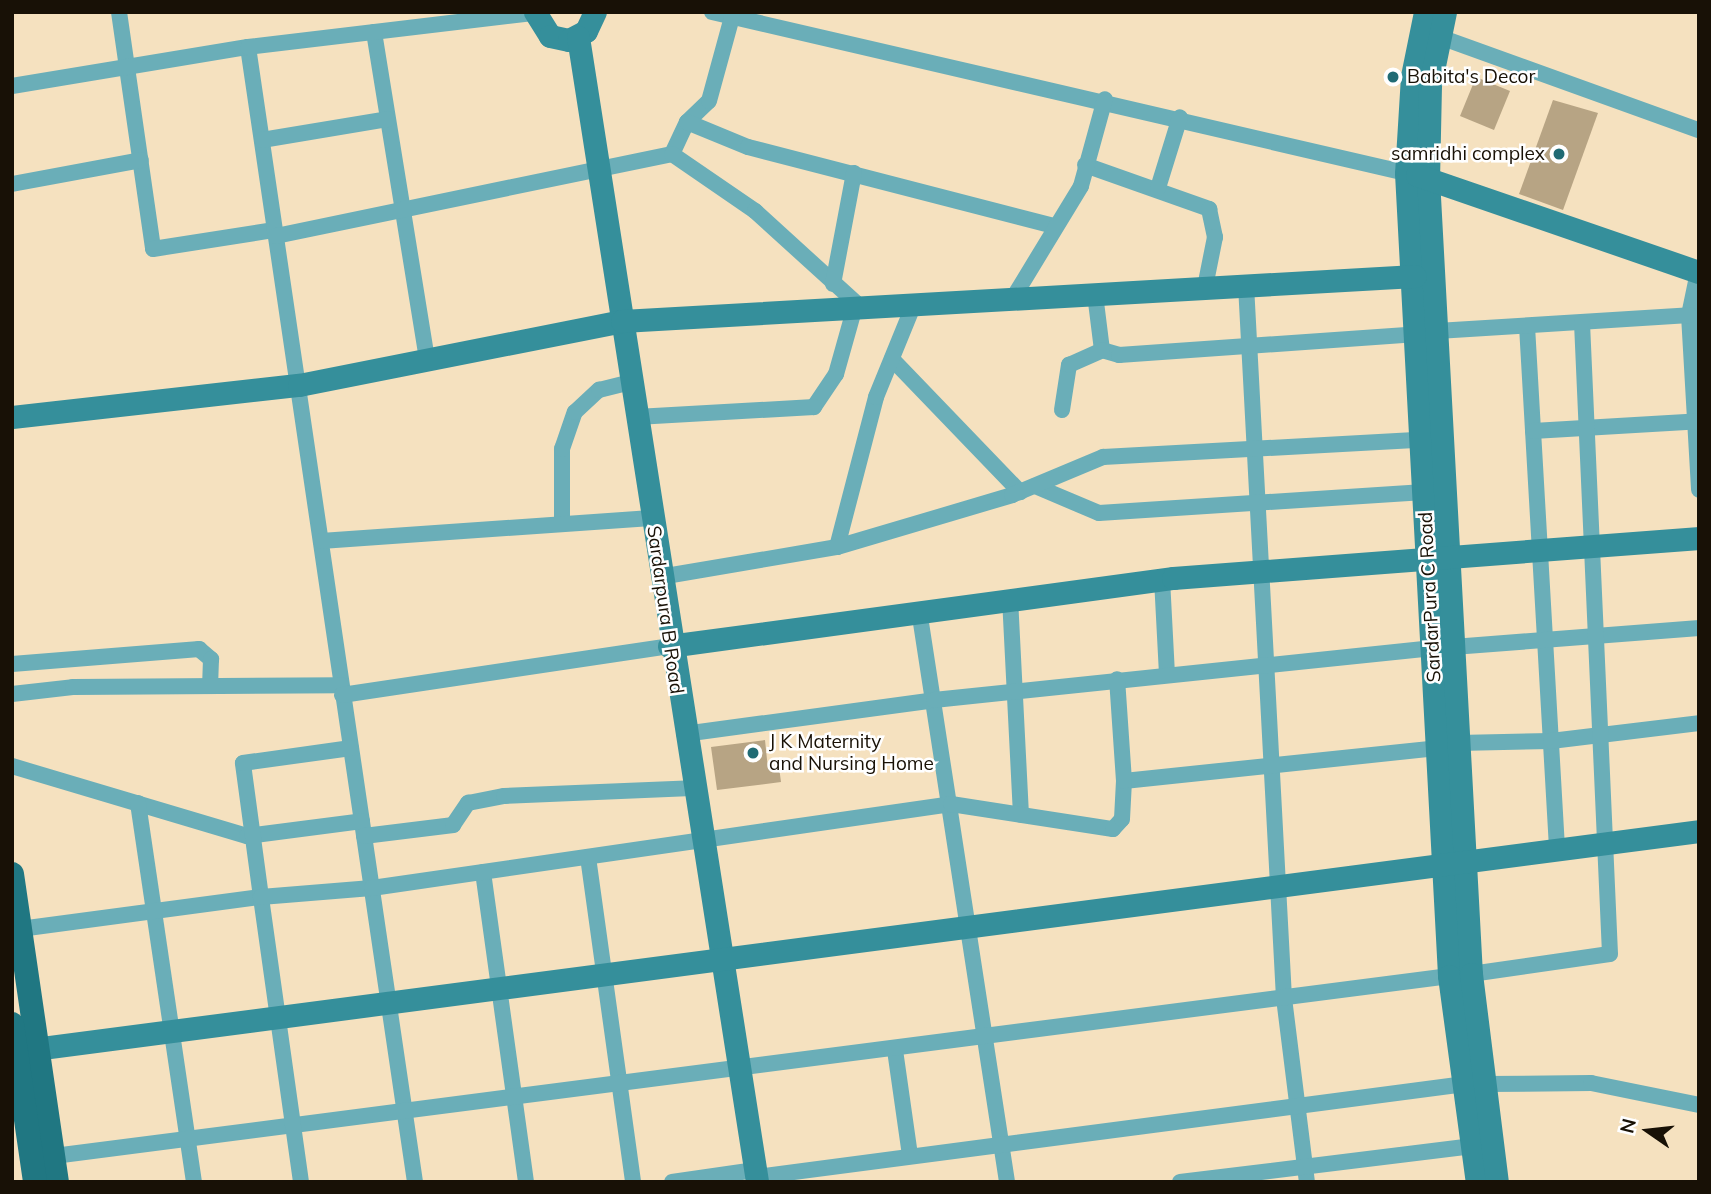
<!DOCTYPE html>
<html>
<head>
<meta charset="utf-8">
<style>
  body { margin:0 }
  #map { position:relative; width:1711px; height:1194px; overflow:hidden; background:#f5e1bf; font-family:Mulish,sans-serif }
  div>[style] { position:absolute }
  .building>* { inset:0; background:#b7a484 }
  .street>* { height:16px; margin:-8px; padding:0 8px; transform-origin:8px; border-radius:8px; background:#6aaeb8 }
  .secondary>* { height:23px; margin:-11.5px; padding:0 11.5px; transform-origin:11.5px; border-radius:11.5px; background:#358f9b }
  .primary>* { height:24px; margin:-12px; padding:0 12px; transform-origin:12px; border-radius:12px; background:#207782 }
  .dots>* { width:19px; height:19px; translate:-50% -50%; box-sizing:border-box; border:4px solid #fff; border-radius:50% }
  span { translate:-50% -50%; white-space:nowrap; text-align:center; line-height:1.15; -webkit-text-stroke:5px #fff; paint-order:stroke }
  .poi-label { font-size:19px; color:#181106 }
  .left { translate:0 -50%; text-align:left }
  .right { translate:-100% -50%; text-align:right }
  .street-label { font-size:19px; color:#181106 }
  .frame { position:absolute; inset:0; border:14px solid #181106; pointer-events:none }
  .north { position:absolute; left:1613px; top:1096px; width:70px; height:70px; -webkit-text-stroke:5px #fff; paint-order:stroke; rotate:284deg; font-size:19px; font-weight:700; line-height:28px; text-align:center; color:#181106 }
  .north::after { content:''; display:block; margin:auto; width:24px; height:32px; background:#181106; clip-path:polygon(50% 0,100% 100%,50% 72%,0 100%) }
</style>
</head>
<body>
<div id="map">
  <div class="building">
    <div style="clip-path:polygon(1476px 77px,1510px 91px,1494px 130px,1460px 116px)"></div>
    <div style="clip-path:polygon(1553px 100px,1598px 113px,1563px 210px,1519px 194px)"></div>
    <div style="clip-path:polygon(765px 740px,768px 769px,779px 767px,781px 782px,717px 790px,711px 747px)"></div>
  </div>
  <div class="street">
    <div style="left:119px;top:12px;width:239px;rotate:81.8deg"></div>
    <div style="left:153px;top:249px;width:123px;rotate:-8.9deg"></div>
    <div style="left:712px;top:12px;width:712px;rotate:13.06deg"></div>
    <div style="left:374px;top:32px;width:332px;rotate:80.8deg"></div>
    <div style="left:1440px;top:37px;width:275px;rotate:19.8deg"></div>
    <div style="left:248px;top:47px;width:1147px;rotate:81.63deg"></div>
    <div style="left:12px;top:86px;width:239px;rotate:-9.4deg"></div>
    <div style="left:248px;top:47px;width:289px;rotate:-6.8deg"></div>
    <div style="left:687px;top:122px;width:30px;rotate:-44deg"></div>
    <div style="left:709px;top:101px;width:87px;rotate:-74.7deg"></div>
    <div style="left:262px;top:140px;width:127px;rotate:-9.5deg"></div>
    <div style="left:672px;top:154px;width:35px;rotate:-65deg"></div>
    <div style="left:687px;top:122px;width:66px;rotate:22.3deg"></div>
    <div style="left:748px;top:147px;width:316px;rotate:14.5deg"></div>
    <div style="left:1085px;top:165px;width:132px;rotate:19.5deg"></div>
    <div style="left:1209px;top:209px;width:29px;rotate:78deg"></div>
    <div style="left:1215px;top:237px;width:51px;rotate:101.3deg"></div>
    <div style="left:12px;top:184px;width:131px;rotate:-10.5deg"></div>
    <div style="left:1158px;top:188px;width:74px;rotate:-72.8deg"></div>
    <div style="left:276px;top:236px;width:404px;rotate:-11.7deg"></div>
    <div style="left:672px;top:154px;width:101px;rotate:34.5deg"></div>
    <div style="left:755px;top:211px;width:137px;rotate:42.3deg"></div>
    <div style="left:856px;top:303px;width:74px;rotate:105.7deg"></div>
    <div style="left:836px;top:374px;width:40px;rotate:124deg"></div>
    <div style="left:814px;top:407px;width:178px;rotate:176.8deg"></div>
    <div style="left:1698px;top:272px;width:44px;rotate:101.8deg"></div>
    <div style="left:1689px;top:315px;width:175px;rotate:86.7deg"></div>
    <div style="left:833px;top:284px;width:113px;rotate:-79.3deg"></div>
    <div style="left:1246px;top:285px;width:714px;rotate:86.95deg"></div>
    <div style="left:1284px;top:998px;width:185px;rotate:82.9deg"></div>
    <div style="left:1095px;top:294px;width:56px;rotate:82.9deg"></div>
    <div style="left:1102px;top:350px;width:18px;rotate:16deg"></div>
    <div style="left:1119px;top:355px;width:299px;rotate:-4deg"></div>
    <div style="left:1013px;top:298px;width:131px;rotate:-58.7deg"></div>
    <div style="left:1081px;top:186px;width:90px;rotate:-74.6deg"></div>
    <div style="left:1527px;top:326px;width:523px;rotate:86.71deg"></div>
    <div style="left:1437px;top:331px;width:253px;rotate:-3.6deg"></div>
    <div style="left:892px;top:359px;width:185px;rotate:46.1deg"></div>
    <div style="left:1062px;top:410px;width:46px;rotate:-81.2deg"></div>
    <div style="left:1069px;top:365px;width:36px;rotate:-24deg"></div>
    <div style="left:1533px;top:431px;width:166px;rotate:-3.4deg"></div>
    <div style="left:1035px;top:486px;width:69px;rotate:22.9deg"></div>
    <div style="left:1099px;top:513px;width:326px;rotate:-3.7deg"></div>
    <div style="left:562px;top:524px;width:75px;rotate:-90deg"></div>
    <div style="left:562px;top:449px;width:39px;rotate:-71deg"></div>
    <div style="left:575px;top:412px;width:33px;rotate:-43deg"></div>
    <div style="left:599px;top:390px;width:33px;rotate:-14deg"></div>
    <div style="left:321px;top:541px;width:331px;rotate:-4deg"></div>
    <div style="left:837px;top:547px;width:155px;rotate:-75.4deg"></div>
    <div style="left:876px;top:397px;width:100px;rotate:-67.8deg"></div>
    <div style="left:660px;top:577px;width:180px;rotate:-9.6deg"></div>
    <div style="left:837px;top:547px;width:183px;rotate:-16.5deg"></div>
    <div style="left:1012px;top:495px;width:99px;rotate:-22.7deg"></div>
    <div style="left:1103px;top:457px;width:317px;rotate:-3.1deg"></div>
    <div style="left:1162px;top:579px;width:94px;rotate:87deg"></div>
    <div style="left:1010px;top:598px;width:217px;rotate:87.1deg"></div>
    <div style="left:919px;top:610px;width:579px;rotate:81.25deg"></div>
    <div style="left:1453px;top:647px;width:247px;rotate:-4.4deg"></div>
    <div style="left:12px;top:664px;width:188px;rotate:-4.6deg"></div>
    <div style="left:199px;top:649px;width:16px;rotate:40deg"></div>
    <div style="left:211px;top:659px;width:27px;rotate:92deg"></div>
    <div style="left:12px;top:694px;width:61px;rotate:-6.5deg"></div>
    <div style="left:73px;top:687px;width:268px;rotate:-0.4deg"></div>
    <div style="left:342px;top:695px;width:331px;rotate:-8.5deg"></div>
    <div style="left:684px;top:734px;width:252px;rotate:-7.7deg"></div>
    <div style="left:934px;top:700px;width:502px;rotate:-5.95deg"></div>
    <div style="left:1458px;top:743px;width:93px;rotate:-1.2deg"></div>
    <div style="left:1551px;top:741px;width:149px;rotate:-6.9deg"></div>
    <div style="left:12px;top:766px;width:245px;rotate:16.6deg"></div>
    <div style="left:247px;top:836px;width:116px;rotate:-7.4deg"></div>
    <div style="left:1124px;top:781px;width:317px;rotate:-6deg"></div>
    <div style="left:138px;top:803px;width:383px;rotate:81.6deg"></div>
    <div style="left:364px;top:836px;width:90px;rotate:-7deg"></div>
    <div style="left:453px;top:825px;width:27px;rotate:-56deg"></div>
    <div style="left:468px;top:803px;width:37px;rotate:-11deg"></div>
    <div style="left:504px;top:796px;width:188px;rotate:-2.4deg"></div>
    <div style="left:588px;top:857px;width:328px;rotate:82.1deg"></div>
    <div style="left:483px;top:872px;width:313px;rotate:82.1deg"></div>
    <div style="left:20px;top:929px;width:243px;rotate:-7.6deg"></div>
    <div style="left:261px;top:897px;width:135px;rotate:-97.7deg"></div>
    <div style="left:243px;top:763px;width:109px;rotate:-7.9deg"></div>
    <div style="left:1471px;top:974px;width:140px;rotate:-8.2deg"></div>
    <div style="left:1610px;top:954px;width:632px;rotate:-92.54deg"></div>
    <div style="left:895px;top:1050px;width:107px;rotate:81.9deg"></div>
    <div style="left:1484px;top:1084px;width:107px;rotate:-0.5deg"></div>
    <div style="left:1591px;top:1083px;width:110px;rotate:11.5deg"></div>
    <div style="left:54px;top:1156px;width:1407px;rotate:-7.35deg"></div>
    <div style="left:756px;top:1177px;width:715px;rotate:-7.47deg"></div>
    <div style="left:301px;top:1182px;width:288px;rotate:-98deg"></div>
    <div style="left:261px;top:897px;width:111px;rotate:-4.6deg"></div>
    <div style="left:372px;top:888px;width:585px;rotate:-8.25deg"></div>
    <div style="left:951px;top:804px;width:164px;rotate:8.8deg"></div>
    <div style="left:1113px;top:829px;width:13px;rotate:-48deg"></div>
    <div style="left:1122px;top:819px;width:38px;rotate:-87deg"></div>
    <div style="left:1124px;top:781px;width:102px;rotate:-93.9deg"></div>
    <div style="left:672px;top:1182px;width:84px;rotate:-8.2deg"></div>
    <div style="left:1180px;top:1182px;width:295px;rotate:-7deg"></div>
  </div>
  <div class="secondary">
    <div style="left:535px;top:12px;width:28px;rotate:58deg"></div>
    <div style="left:550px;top:36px;width:19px;rotate:12deg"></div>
    <div style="left:569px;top:40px;width:19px;rotate:-28deg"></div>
    <div style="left:586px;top:31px;width:21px;rotate:-65deg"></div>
    <div style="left:1425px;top:12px;width:65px;rotate:101.5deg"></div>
    <div style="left:1412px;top:76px;width:97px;rotate:93.5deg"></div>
    <div style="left:1406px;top:173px;width:804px;rotate:86.93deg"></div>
    <div style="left:1449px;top:976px;width:208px;rotate:82.3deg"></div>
    <div style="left:1445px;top:12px;width:75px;rotate:101.6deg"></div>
    <div style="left:1430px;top:85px;width:93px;rotate:91.2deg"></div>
    <div style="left:1428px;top:178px;width:797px;rotate:86.91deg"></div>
    <div style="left:1471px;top:974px;width:210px;rotate:82.9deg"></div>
    <div style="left:578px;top:37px;width:1159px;rotate:81.11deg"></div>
    <div style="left:1417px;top:175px;width:298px;rotate:19deg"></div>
    <div style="left:12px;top:417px;width:289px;rotate:-6.4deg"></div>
    <div style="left:299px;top:385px;width:329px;rotate:-11.2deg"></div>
    <div style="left:622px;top:321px;width:794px;rotate:-3.25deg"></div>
    <div style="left:669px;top:646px;width:509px;rotate:-7.68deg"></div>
    <div style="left:1173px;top:578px;width:528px;rotate:-4.35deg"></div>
    <div style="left:19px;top:1051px;width:1694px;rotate:-7.46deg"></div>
  </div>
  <div class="primary">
    <div style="left:12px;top:874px;width:311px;rotate:81.7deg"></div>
    <div style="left:12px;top:1024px;width:160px;rotate:81.7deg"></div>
  </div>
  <div class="dots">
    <div style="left:1393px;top:77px;background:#206b74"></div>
    <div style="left:1559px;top:154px;background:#206b74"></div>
    <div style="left:753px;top:753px;background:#206b74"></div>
  </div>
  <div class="poi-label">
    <span class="left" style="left:1407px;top:77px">Babita's Decor</span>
    <span class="right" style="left:1545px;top:154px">samridhi complex</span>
    <span class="left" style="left:769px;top:753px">J K Maternity<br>and Nursing Home</span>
  </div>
  <div class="street-label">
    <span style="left:1430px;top:597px;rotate:-93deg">SardarPura C Road</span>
    <span style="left:665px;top:610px;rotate:82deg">Sardarpura B Road</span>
  </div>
  <div class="frame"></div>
  <div class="north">N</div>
</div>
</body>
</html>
